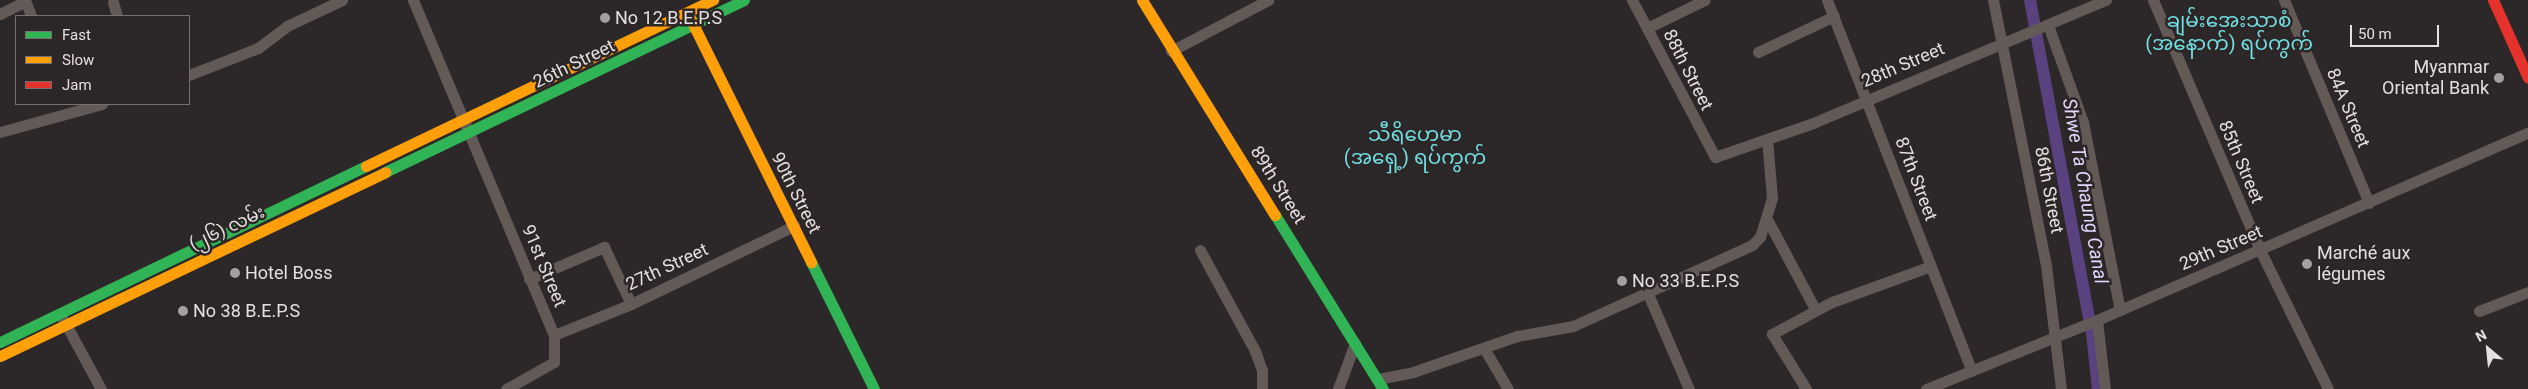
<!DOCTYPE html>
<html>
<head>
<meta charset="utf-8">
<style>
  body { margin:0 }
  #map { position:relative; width:2528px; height:389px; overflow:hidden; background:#2c2728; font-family:Roboto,"Noto Sans Myanmar",sans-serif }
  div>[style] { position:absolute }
  .canal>* { height:12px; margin:-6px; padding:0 6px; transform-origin:6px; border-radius:6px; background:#59427f }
  .street>* { height:11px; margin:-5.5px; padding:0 5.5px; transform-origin:5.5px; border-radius:5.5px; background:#635956 }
  .fast>* { height:11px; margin:-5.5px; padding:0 5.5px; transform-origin:5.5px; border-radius:5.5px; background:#30b455 }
  .slow>* { height:11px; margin:-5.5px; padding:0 5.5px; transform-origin:5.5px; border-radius:5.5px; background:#ff9f0a }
  .jam>* { height:11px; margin:-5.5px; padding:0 5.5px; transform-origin:5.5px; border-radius:5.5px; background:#e5322d }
  .dots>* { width:14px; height:14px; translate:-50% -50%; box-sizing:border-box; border:2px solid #2d2627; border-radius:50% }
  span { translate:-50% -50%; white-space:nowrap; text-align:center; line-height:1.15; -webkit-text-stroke:5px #2d2627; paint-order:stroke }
  .poi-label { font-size:18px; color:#e4dfe0 }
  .left { translate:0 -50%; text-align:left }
  .right { translate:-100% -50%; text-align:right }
  .street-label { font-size:18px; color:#e4dfe0 }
  .water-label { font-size:19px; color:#e1d5fd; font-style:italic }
  .quarter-label { font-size:20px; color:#71dee1 }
  .legend { position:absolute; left:15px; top:15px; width:175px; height:90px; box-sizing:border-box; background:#2d2627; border:1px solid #767071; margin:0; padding:6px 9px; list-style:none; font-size:15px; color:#e4dfe0 }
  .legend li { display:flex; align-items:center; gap:10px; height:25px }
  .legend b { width:25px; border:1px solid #767071 }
  .north { position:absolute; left:2463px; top:324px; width:50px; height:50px; -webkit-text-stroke:4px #2d2627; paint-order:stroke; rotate:332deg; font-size:14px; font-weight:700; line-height:20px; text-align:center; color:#e4dfe0 }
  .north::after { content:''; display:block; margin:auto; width:18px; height:22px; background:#e4dfe0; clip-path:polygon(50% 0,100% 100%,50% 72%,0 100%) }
  .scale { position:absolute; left:2350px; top:25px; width:89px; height:22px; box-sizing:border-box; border:2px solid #e4dfe0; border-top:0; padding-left:6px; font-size:15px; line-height:18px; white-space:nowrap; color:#e4dfe0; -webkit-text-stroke:4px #2d2627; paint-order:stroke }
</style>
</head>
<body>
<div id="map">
  <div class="canal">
    <div style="left:2030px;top:0;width:340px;rotate:79.5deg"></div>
    <div style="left:2092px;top:334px;width:55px;rotate:83.8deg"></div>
  </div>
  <div class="street">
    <div style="left:25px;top:0;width:17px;rotate:69deg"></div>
    <div style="left:413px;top:0;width:363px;rotate:67.2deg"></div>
    <div style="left:554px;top:335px;width:27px;rotate:90deg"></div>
    <div style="left:554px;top:362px;width:55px;rotate:150.6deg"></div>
    <div style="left:1632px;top:0;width:178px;rotate:62.1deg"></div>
    <div style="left:1715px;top:157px;width:104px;rotate:-19.1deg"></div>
    <div style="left:1813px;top:123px;width:318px;rotate:-22.8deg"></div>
    <div style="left:1827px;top:0;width:398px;rotate:68.7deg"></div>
    <div style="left:1993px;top:0;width:270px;rotate:78.7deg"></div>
    <div style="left:2046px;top:265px;width:125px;rotate:83.1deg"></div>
    <div style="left:2153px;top:0;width:272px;rotate:66.8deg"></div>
    <div style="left:2260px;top:250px;width:155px;rotate:63.9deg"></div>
    <div style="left:2284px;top:0;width:220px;rotate:67.3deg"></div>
    <div style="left:113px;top:2px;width:15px;rotate:74deg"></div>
    <div style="left:0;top:14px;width:28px;rotate:-27deg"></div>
    <div style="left:2048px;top:25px;width:103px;rotate:70.2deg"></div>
    <div style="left:2083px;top:122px;width:192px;rotate:78.9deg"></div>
    <div style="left:1647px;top:28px;width:64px;rotate:-25.8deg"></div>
    <div style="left:1171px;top:51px;width:110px;rotate:-27.7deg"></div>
    <div style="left:1758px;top:52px;width:84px;rotate:-25.3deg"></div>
    <div style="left:189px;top:75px;width:74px;rotate:-21.4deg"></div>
    <div style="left:258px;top:48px;width:36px;rotate:-37deg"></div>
    <div style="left:287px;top:26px;width:61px;rotate:-25.3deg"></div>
    <div style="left:0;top:132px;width:106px;rotate:-15.4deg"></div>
    <div style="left:1767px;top:219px;width:102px;rotate:61.9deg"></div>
    <div style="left:1200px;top:250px;width:115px;rotate:61.4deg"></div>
    <div style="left:1255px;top:351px;width:20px;rotate:70deg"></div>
    <div style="left:1262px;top:370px;width:19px;rotate:90deg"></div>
    <div style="left:529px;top:279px;width:82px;rotate:-23.1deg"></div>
    <div style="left:604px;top:247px;width:63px;rotate:64.7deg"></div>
    <div style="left:1648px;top:294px;width:103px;rotate:66.7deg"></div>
    <div style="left:2479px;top:311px;width:53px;rotate:-21.2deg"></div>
    <div style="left:63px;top:319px;width:80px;rotate:61.5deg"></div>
    <div style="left:2097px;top:320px;width:69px;rotate:83.4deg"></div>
    <div style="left:554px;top:335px;width:83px;rotate:-21.9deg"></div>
    <div style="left:631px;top:304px;width:181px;rotate:-25.6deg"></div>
    <div style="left:1485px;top:350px;width:45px;rotate:59.5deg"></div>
    <div style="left:1378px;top:379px;width:36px;rotate:-11deg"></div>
    <div style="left:1413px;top:372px;width:110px;rotate:-19.1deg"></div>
    <div style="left:1517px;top:336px;width:57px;rotate:-10.1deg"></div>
    <div style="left:1573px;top:326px;width:196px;rotate:-24.3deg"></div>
    <div style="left:1752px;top:245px;width:11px;rotate:-45deg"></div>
    <div style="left:1760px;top:237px;width:41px;rotate:-72.9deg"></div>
    <div style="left:1772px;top:198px;width:59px;rotate:-94.8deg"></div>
    <div style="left:1338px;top:389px;width:49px;rotate:-69.7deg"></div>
    <div style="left:1806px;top:389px;width:65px;rotate:-121.7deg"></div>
    <div style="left:1772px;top:334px;width:68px;rotate:-28.1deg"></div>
    <div style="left:1832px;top:302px;width:105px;rotate:-20deg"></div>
    <div style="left:1926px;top:389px;width:184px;rotate:-22deg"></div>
    <div style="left:2097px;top:320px;width:470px;rotate:-23.5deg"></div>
  </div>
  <div class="fast">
    <div style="left:385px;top:172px;width:398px;rotate:-25.6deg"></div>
    <div style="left:1275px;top:215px;width:205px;rotate:58.2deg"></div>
    <div style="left:811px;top:262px;width:142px;rotate:63.6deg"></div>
    <div style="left:0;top:342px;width:406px;rotate:-25.7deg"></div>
  </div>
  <div class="slow">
    <div style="left:1142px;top:0;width:253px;rotate:58.3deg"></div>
    <div style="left:689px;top:16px;width:275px;rotate:63.6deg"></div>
    <div style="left:366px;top:166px;width:385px;rotate:-25.6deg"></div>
    <div style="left:0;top:356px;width:427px;rotate:-25.5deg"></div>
  </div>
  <div class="jam">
    <div style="left:2493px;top:0;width:85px;rotate:65.8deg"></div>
  </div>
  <div class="dots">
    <div style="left:605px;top:18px;background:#a49fa0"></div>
    <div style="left:2499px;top:78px;background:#a49fa0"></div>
    <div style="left:2307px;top:264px;background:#a49fa0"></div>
    <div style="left:235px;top:273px;background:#a49fa0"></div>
    <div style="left:1622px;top:281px;background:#a49fa0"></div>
    <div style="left:183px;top:311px;background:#a49fa0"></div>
  </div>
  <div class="poi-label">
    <span class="left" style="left:615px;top:18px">No 12 B.E.P.S</span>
    <span class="right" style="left:2489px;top:78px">Myanmar<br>Oriental Bank</span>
    <span class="left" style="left:2317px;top:264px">Marché aux<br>légumes</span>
    <span class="left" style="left:245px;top:273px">Hotel Boss</span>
    <span class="left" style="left:1632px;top:281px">No 33 B.E.P.S</span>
    <span class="left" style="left:193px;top:311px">No 38 B.E.P.S</span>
  </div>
  <div class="street-label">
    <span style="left:574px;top:64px;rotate:-26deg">26th Street</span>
    <span style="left:1903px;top:65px;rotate:-23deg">28th Street</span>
    <span style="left:1688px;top:70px;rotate:63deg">88th Street</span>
    <span style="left:2348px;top:108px;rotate:67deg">84A Street</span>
    <span style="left:2241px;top:162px;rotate:67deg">85th Street</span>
    <span style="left:1916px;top:179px;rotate:69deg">87th Street</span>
    <span style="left:1278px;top:185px;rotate:58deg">89th Street</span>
    <span style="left:2049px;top:190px;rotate:79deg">86th Street</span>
    <span style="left:796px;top:193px;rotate:63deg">90th Street</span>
    <span style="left:227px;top:228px;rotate:-25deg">(၂၆) လမ်း</span>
    <span style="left:2221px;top:248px;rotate:-23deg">29th Street</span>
    <span style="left:544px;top:266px;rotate:67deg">91st Street</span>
    <span style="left:667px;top:267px;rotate:-25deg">27th Street</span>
  </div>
  <div class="water-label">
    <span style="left:2085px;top:191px;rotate:80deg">Shwe Ta Chaung Canal</span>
  </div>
  <div class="quarter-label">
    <span style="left:2229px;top:32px">ချမ်းအေးသာစံ<br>(အနောက်) ရပ်ကွက်</span>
    <span style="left:1415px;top:146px">သီရိဟေမာ<br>(အရှေ့) ရပ်ကွက်</span>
  </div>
  <ul class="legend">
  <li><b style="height:6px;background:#30b455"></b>Fast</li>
  <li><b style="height:6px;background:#ff9f0a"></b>Slow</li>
  <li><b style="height:6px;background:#e5322d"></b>Jam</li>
  </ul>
  <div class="north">N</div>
  <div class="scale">50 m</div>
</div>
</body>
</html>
